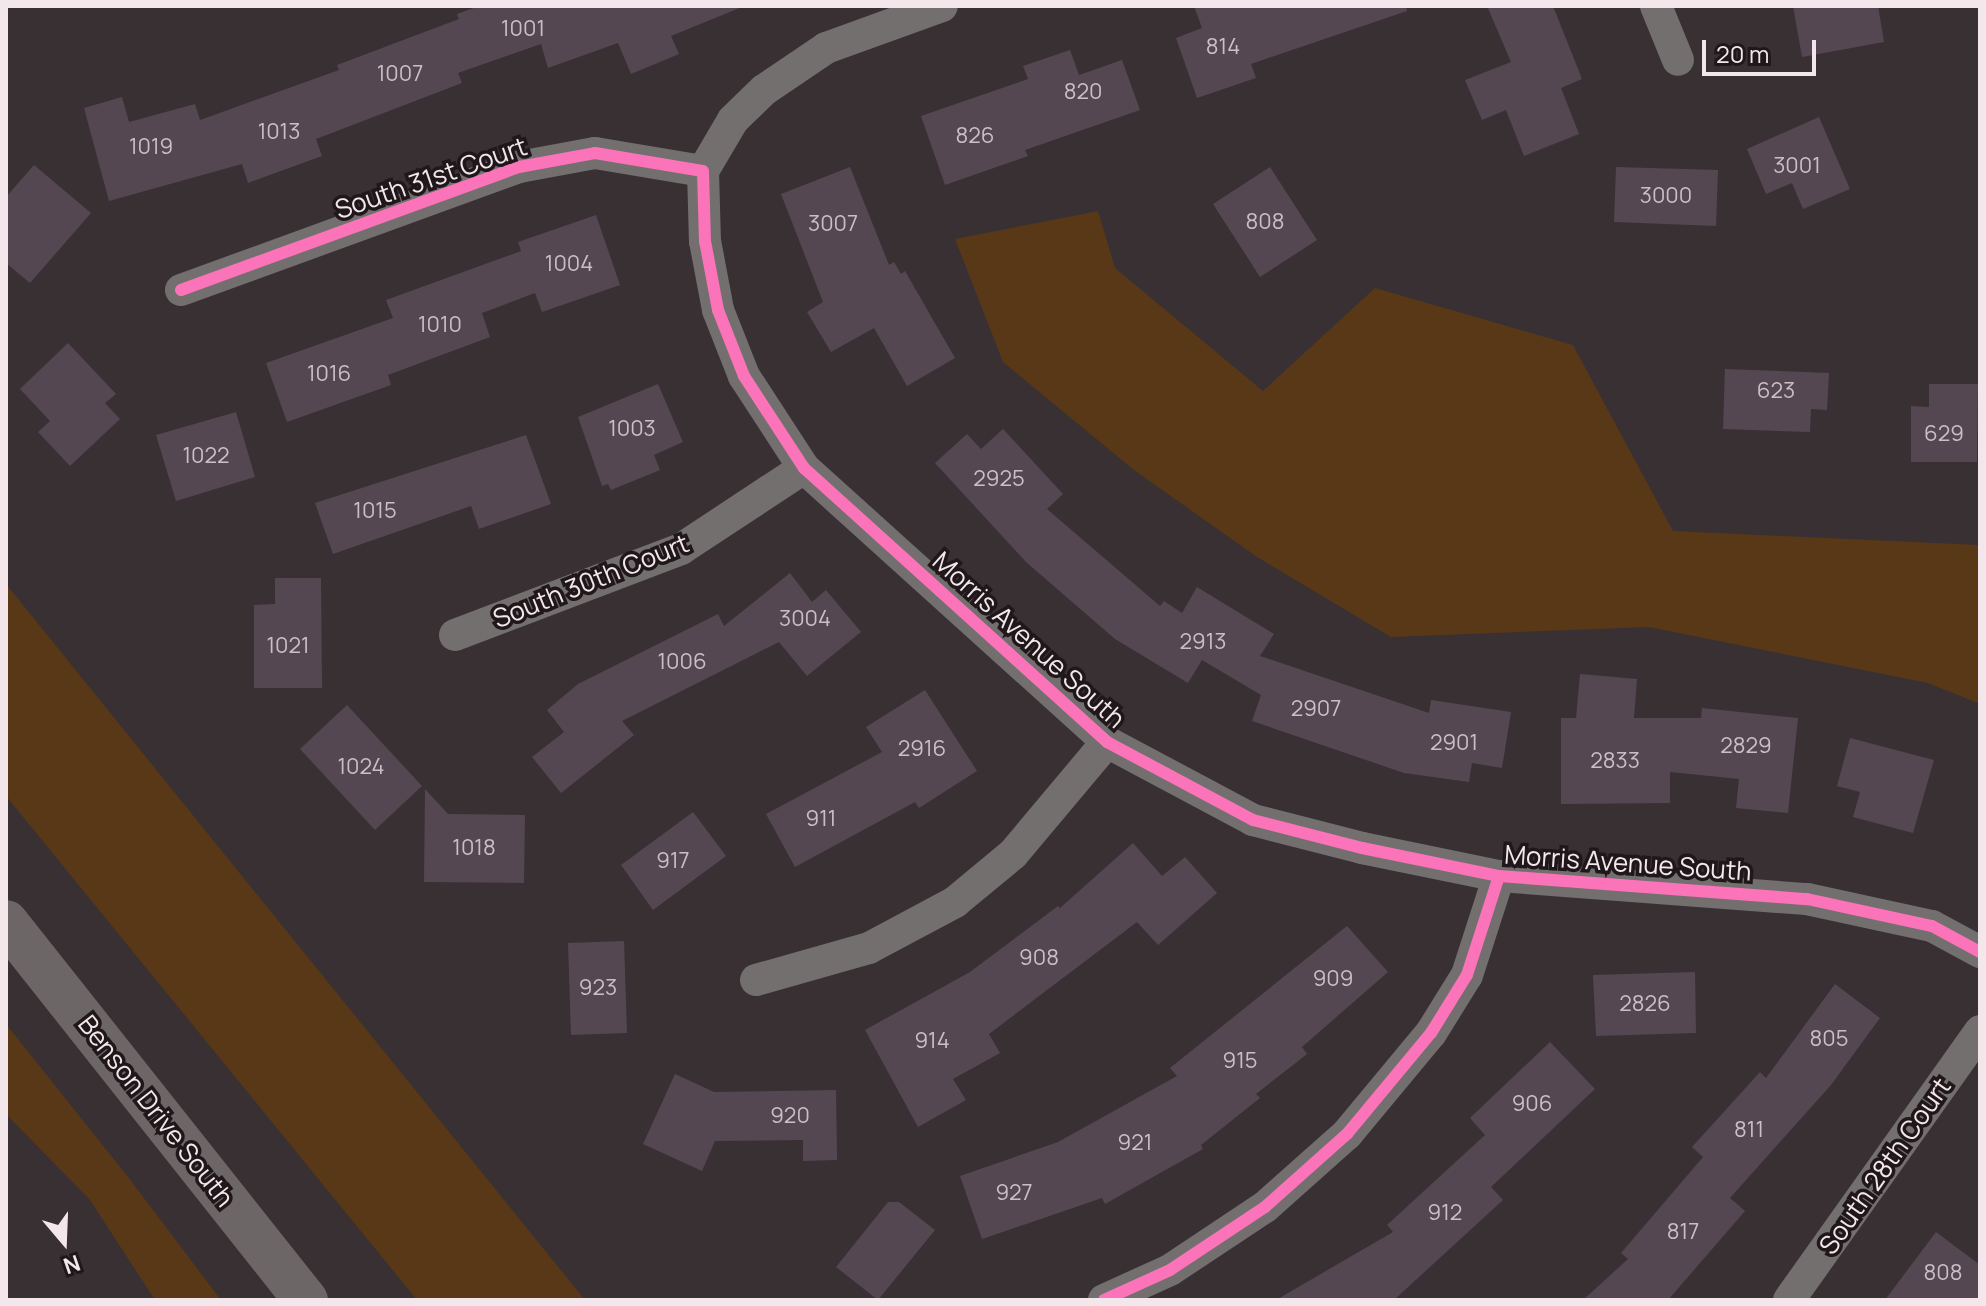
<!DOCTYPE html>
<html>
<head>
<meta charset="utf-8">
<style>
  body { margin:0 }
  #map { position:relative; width:1986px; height:1306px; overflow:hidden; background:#393033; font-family:Manrope,sans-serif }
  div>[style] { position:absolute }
  .green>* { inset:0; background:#583816 }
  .building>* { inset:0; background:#544752 }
  .street>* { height:32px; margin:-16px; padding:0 16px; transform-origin:16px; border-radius:16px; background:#736f6f }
  .primary>* { height:44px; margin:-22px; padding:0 22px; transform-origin:22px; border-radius:22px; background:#6c6666 }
  .cycleway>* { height:12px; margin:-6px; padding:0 6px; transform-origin:6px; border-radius:6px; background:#fb73b8 }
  span { translate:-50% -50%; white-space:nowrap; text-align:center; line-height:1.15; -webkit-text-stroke:7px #1f1719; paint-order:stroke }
  .number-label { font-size:22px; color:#cbbfc5 }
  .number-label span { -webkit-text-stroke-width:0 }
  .street-label { font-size:26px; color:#f3e7eb }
  .frame { position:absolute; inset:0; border:8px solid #f3e7eb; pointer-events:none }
  .north { position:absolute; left:24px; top:1202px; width:80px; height:80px; -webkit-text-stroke:6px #1f1719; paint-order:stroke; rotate:161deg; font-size:22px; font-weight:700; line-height:32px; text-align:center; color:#f3e7eb }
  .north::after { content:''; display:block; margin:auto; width:28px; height:36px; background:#f3e7eb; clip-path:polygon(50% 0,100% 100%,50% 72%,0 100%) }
  .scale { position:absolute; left:1702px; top:40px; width:114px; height:36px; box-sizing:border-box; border:4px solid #f3e7eb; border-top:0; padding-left:10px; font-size:24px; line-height:28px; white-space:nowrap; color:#f3e7eb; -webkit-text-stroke:6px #1f1719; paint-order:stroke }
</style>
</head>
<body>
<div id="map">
  <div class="green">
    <div style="clip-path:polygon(1098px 211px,1115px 268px,1263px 391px,1375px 288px,1573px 345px,1673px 531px,1978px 545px,1980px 704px,1928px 683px,1649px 627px,1391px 637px,1257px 557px,1134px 470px,1003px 362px,955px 239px)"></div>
    <div style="clip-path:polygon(6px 584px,585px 1300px,417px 1300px,6px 796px)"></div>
    <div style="clip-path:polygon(6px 1024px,128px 1177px,221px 1300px,155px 1300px,90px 1200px,6px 1114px)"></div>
  </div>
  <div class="building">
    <div style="clip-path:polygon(479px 6px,742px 7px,671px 36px,679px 54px,631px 74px,618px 43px,548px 68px,541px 44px,458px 73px,462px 83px,316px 139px,322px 156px,248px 183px,242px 164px,109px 201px,84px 108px,122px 97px,129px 122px,195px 104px,200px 120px,339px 70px,337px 65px,459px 19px,457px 14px)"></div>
    <div style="clip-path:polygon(1194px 6px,1406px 6px,1407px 11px,1251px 64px,1256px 78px,1197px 98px,1176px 38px,1202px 28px)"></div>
    <div style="clip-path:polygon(1487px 6px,1553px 6px,1582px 79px,1561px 88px,1579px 134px,1524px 156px,1506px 110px,1482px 120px,1465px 80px,1511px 62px)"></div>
    <div style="clip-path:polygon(1793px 6px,1878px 6px,1884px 42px,1802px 57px)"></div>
    <div style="clip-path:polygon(1070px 50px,1079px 75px,1122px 60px,1140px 110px,1025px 150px,1028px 156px,945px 185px,921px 116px,1028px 79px,1023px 66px)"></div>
    <div style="clip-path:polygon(1819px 117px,1850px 189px,1803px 209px,1792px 183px,1766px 194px,1747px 149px)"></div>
    <div style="clip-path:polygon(34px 165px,91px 213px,30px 283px,6px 263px,6px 197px)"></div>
    <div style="clip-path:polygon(850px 167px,889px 265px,894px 262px,901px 274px,905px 271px,955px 358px,907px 386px,874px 328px,831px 352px,807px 312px,823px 302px,781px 194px)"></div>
    <div style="clip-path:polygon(1270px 167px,1317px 240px,1260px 277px,1213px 204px)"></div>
    <div style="clip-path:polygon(1616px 167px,1718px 170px,1716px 226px,1614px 222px)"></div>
    <div style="clip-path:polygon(596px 215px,620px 285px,542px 312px,535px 293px,482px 313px,490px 337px,388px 375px,391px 385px,287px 422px,266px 363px,393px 318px,386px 300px,521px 251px,518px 242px)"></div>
    <div style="clip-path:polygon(68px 343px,116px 394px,105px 403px,120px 419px,70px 466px,38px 432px,50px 421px,20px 389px)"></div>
    <div style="clip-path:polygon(1725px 369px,1829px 373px,1827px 410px,1811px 409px,1810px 432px,1723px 429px)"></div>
    <div style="clip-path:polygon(658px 384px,683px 442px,654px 455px,660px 470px,611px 490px,608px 484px,602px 486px,578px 417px)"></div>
    <div style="clip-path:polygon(1929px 384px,1978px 384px,1977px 462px,1911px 462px,1911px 406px,1929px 407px)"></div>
    <div style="clip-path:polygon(236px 412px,255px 477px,176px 501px,156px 435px)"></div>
    <div style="clip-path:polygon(1003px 429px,1063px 494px,1047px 509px,1160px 606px,1164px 601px,1182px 613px,1197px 587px,1274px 634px,1260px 656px,1429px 713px,1431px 700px,1511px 712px,1502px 768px,1472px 763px,1469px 782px,1404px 773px,1252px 721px,1261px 695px,1202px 660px,1188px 683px,1115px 639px,1026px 562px,935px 463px,967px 434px,981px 449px)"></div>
    <div style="clip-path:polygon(526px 435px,551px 504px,479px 529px,471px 506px,333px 554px,315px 503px)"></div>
    <div style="clip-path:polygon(790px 573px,812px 602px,826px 590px,861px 632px,807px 676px,779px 642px,622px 721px,634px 735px,561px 793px,532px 757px,564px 732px,547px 710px,578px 684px,718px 614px,724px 626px)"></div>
    <div style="clip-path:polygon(275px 578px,321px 578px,322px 688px,254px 688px,254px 605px,275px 604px)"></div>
    <div style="clip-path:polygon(1580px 674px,1637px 679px,1634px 718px,1701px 718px,1702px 708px,1798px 718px,1788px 813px,1736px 808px,1739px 779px,1670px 772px,1670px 803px,1561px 804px,1561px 718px,1576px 718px)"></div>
    <div style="clip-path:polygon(925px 690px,977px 771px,919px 808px,915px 802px,795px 867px,766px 814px,882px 752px,866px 727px)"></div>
    <div style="clip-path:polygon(347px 705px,422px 786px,375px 830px,300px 749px)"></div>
    <div style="clip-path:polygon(1850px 738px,1934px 760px,1913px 833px,1853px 817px,1860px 792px,1837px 786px)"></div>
    <div style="clip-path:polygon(425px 789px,448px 814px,525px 815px,524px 883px,424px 882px)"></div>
    <div style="clip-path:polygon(693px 812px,726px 856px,653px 910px,621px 865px)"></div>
    <div style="clip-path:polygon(1133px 843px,1162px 876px,1185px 857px,1217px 893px,1158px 945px,1137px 922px,989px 1034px,1000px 1053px,953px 1079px,966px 1100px,918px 1127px,865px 1030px,970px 972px,1058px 906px,1060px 908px)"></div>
    <div style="clip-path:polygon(1347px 926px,1388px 972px,1302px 1047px,1307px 1054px,1256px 1094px,1260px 1098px,1201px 1145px,1203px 1149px,1105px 1204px,1102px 1198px,982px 1239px,960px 1176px,1058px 1142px,1177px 1076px,1170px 1068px)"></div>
    <div style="clip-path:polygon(624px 941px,627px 1033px,571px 1035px,568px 943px)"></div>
    <div style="clip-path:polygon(1695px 972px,1696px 1033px,1596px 1036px,1593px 975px)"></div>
    <div style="clip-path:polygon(1835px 984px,1880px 1018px,1831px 1085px,1730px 1198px,1745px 1211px,1668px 1300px,1583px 1300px,1628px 1259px,1621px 1253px,1703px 1157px,1692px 1147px,1760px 1072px,1766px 1078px)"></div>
    <div style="clip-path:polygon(1550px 1042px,1595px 1089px,1491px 1187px,1503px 1200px,1394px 1300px,1276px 1300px,1393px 1232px,1387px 1225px,1485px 1135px,1470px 1118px)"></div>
    <div style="clip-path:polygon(675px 1074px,714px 1092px,836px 1090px,837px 1160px,803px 1161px,803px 1140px,715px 1141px,702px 1171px,643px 1144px)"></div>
    <div style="clip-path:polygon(888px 1202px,899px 1202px,935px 1230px,878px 1300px,836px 1267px)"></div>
    <div style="clip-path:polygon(1936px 1232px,1980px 1265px,1980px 1300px,1885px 1300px)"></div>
  </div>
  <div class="street">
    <div style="left:1656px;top:6px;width:58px;rotate:67.8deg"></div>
    <div style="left:703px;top:171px;width:70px;rotate:88.4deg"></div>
    <div style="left:705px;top:241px;width:70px;rotate:79.3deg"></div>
    <div style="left:718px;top:310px;width:71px;rotate:68.5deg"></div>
    <div style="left:744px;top:376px;width:110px;rotate:56.9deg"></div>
    <div style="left:804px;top:468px;width:409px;rotate:42.1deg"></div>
    <div style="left:1107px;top:742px;width:166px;rotate:28.1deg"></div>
    <div style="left:1253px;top:820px;width:113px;rotate:14.4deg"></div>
    <div style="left:1362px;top:848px;width:140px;rotate:11.6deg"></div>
    <div style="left:1499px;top:876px;width:309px;rotate:4.3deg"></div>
    <div style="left:1807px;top:899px;width:128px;rotate:12.2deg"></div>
    <div style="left:1932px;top:926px;width:55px;rotate:28.4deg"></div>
    <div style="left:703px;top:171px;width:59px;rotate:-59.5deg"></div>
    <div style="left:733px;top:120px;width:43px;rotate:-44.1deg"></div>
    <div style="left:764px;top:90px;width:75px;rotate:-34.1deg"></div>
    <div style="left:826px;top:48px;width:123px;rotate:-19.9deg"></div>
    <div style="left:181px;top:290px;width:360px;rotate:-20deg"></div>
    <div style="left:519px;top:167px;width:77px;rotate:-10.4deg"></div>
    <div style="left:595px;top:153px;width:109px;rotate:9.5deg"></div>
    <div style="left:455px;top:635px;width:242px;rotate:-20.8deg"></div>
    <div style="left:681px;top:549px;width:147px;rotate:-33.4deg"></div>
    <div style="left:756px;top:980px;width:117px;rotate:-15.8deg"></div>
    <div style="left:869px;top:948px;width:98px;rotate:-28.1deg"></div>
    <div style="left:955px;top:902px;width:75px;rotate:-39.6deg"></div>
    <div style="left:1013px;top:854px;width:146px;rotate:-50deg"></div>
    <div style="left:1104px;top:1300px;width:72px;rotate:-24.4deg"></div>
    <div style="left:1170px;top:1270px;width:114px;rotate:-33.6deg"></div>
    <div style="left:1265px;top:1207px;width:110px;rotate:-41.7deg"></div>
    <div style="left:1347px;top:1134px;width:131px;rotate:-50.3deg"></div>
    <div style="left:1431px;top:1033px;width:68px;rotate:-58.2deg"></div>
    <div style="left:1467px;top:975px;width:104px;rotate:-72.1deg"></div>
    <div style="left:1789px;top:1300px;width:330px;rotate:-54.6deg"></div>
  </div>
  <div class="primary">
    <div style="left:6px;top:922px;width:483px;rotate:51.6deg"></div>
  </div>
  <div class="cycleway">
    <div style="left:181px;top:290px;width:360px;rotate:-20deg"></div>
    <div style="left:519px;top:167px;width:77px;rotate:-10.4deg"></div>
    <div style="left:595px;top:153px;width:109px;rotate:9.5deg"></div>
    <div style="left:703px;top:171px;width:70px;rotate:88.4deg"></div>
    <div style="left:705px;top:241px;width:70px;rotate:79.3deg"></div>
    <div style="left:718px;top:310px;width:71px;rotate:68.5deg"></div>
    <div style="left:744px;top:376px;width:110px;rotate:56.9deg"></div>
    <div style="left:804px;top:468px;width:409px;rotate:42.1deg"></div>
    <div style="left:1107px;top:742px;width:166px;rotate:28.1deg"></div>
    <div style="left:1253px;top:820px;width:113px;rotate:14.4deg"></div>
    <div style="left:1362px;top:848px;width:140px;rotate:11.6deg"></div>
    <div style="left:1499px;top:876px;width:309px;rotate:4.3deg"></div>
    <div style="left:1807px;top:899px;width:128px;rotate:12.2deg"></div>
    <div style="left:1932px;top:926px;width:55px;rotate:28.4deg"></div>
    <div style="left:1104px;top:1300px;width:72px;rotate:-24.4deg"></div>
    <div style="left:1170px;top:1270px;width:114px;rotate:-33.6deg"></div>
    <div style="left:1265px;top:1207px;width:110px;rotate:-41.7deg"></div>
    <div style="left:1347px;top:1134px;width:131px;rotate:-50.3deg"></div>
    <div style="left:1431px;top:1033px;width:68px;rotate:-58.2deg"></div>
    <div style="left:1467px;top:975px;width:104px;rotate:-72.1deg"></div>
  </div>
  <div class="number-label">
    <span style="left:523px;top:29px">1001</span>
    <span style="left:1223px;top:47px">814</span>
    <span style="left:400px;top:74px">1007</span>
    <span style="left:1083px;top:92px">820</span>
    <span style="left:279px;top:132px">1013</span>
    <span style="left:975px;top:136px">826</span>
    <span style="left:151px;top:147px">1019</span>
    <span style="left:1797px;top:166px">3001</span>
    <span style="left:1666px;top:196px">3000</span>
    <span style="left:1265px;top:222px">808</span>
    <span style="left:833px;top:224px">3007</span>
    <span style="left:569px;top:264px">1004</span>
    <span style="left:440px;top:325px">1010</span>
    <span style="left:329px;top:374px">1016</span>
    <span style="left:1776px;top:391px">623</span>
    <span style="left:632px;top:429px">1003</span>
    <span style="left:1944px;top:434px">629</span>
    <span style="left:206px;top:456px">1022</span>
    <span style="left:999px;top:479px">2925</span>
    <span style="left:375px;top:511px">1015</span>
    <span style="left:805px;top:619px">3004</span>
    <span style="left:1203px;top:642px">2913</span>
    <span style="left:288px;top:646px">1021</span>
    <span style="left:682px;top:662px">1006</span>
    <span style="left:1316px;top:709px">2907</span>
    <span style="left:1454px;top:743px">2901</span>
    <span style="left:1746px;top:746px">2829</span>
    <span style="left:922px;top:749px">2916</span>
    <span style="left:1615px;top:761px">2833</span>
    <span style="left:361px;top:767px">1024</span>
    <span style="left:821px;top:819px">911</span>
    <span style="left:474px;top:848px">1018</span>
    <span style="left:673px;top:861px">917</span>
    <span style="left:1039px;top:958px">908</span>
    <span style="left:1333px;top:979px">909</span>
    <span style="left:598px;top:988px">923</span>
    <span style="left:1645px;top:1004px">2826</span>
    <span style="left:1829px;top:1039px">805</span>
    <span style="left:932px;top:1041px">914</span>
    <span style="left:1240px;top:1061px">915</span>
    <span style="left:1532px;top:1104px">906</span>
    <span style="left:790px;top:1116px">920</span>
    <span style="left:1749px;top:1130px">811</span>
    <span style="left:1135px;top:1143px">921</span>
    <span style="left:1014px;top:1193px">927</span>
    <span style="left:1445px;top:1213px">912</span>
    <span style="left:1683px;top:1232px">817</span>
    <span style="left:1943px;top:1273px">808</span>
  </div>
  <div class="street-label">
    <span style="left:431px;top:178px;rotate:-19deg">South 31st Court</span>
    <span style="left:591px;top:581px;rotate:-22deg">South 30th Court</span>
    <span style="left:1029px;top:640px;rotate:42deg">Morris Avenue South</span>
    <span style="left:1628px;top:863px;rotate:4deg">Morris Avenue South</span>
    <span style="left:156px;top:1111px;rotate:52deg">Benson Drive South</span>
    <span style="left:1885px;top:1166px;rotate:-55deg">South 28th Court</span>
  </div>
  <div class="frame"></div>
  <div class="north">N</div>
  <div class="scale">20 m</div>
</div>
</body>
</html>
